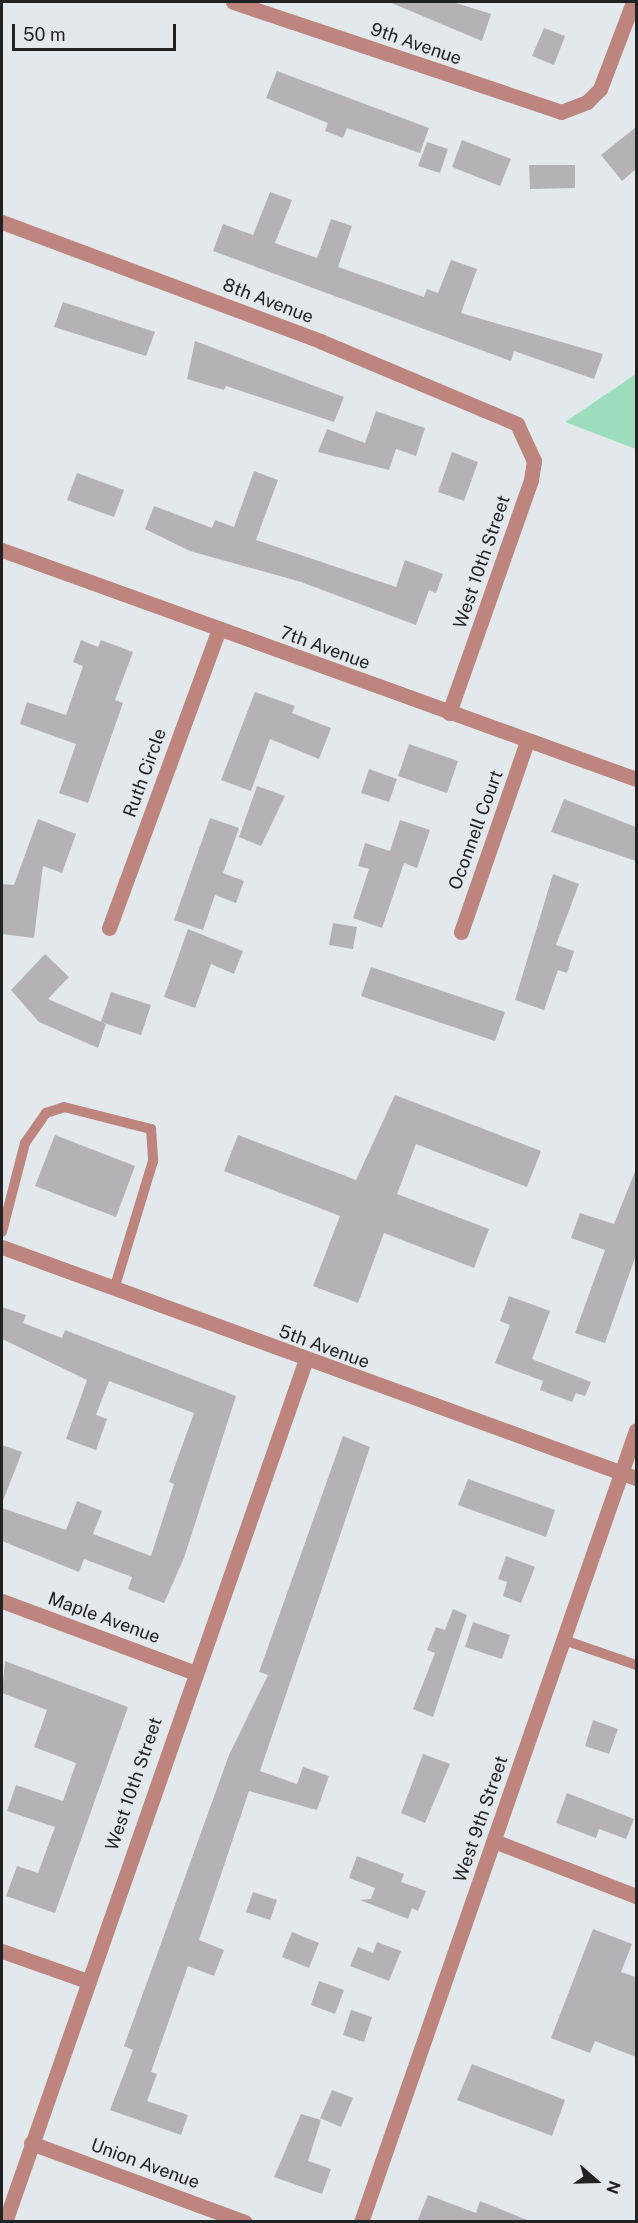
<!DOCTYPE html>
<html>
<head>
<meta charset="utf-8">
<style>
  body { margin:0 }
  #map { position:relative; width:638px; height:2223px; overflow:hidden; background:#e3e8ed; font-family:"Public Sans",sans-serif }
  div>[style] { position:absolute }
  .green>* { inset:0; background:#9cdebc }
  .building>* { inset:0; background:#b5b2b7 }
  .lane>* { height:10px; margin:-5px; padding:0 5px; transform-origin:5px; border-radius:5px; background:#bd857e }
  .street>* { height:15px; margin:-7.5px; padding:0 7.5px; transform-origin:7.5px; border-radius:7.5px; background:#bd857e }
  span { translate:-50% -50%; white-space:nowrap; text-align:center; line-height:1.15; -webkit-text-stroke:4.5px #e3e8ed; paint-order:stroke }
  .street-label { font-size:18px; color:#212224 }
  .frame { position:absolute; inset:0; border:3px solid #212224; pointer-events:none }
  .north { position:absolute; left:566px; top:2151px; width:60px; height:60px; -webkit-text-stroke:4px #e3e8ed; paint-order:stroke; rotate:110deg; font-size:16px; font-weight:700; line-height:24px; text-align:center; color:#212224 }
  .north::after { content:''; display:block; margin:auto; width:21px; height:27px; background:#212224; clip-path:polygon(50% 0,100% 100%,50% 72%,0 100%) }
  .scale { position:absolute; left:12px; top:24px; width:164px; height:27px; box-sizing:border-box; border:3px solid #212224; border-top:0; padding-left:8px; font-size:18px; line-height:21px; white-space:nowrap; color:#212224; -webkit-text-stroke:4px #e3e8ed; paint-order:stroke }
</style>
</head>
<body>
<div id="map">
  <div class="green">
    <div style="clip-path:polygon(636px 374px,636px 449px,565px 422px)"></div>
  </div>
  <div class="building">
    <div style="clip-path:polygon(389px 2px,453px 2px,491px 14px,482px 41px)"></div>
    <div style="clip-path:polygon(544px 28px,565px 36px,554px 65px,532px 56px)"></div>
    <div style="clip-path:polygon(277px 71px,429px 128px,420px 153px,347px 128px,343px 138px,325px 131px,328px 123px,266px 98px)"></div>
    <div style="clip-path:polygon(636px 127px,636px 169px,622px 181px,601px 155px)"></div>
    <div style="clip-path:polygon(462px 140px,511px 159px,500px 186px,452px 167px)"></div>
    <div style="clip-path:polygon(427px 142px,448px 149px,440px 173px,418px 166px)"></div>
    <div style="clip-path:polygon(529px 165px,575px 165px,575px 188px,530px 189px)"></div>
    <div style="clip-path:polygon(270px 192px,292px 200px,275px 243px,317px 258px,331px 219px,352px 226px,338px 267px,424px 297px,427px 289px,438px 293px,451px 260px,477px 269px,461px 313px,603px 354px,594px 379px,514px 351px,511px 361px,213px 251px,223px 224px,253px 235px)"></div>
    <div style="clip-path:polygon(63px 302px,155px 332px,146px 356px,54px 327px)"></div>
    <div style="clip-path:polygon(195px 341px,344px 397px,334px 422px,226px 386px,224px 390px,187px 379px)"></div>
    <div style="clip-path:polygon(376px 411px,425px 428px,416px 456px,396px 449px,389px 470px,318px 452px,327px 429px,365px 443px)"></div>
    <div style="clip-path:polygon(452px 452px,478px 462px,464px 501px,438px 492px)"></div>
    <div style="clip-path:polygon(254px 471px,278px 480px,256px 540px,396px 587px,405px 560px,443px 574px,436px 593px,429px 590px,416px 625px,301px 582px,190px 551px,145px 529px,154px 506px,212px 528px,215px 520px,234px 527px)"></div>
    <div style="clip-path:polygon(77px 473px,124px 490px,114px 517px,67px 500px)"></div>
    <div style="clip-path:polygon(81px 640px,98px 647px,101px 640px,133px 652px,115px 700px,123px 703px,88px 803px,59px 793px,76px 744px,20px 724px,27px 702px,66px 715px,83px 666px,73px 662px)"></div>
    <div style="clip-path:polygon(255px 692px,295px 706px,292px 713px,331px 728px,319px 759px,270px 739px,251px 791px,221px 780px)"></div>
    <div style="clip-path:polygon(409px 744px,458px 761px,447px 793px,398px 776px)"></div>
    <div style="clip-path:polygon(369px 769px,397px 779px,389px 802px,361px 793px)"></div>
    <div style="clip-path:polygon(257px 786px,285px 796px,261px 846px,239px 837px)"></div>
    <div style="clip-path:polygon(564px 799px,636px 827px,636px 861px,551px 832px)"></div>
    <div style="clip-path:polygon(210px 818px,239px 828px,223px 873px,244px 881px,236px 903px,215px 895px,203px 930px,174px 920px)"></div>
    <div style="clip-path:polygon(38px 819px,76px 834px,62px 873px,43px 866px,34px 938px,2px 934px,2px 884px,14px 885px)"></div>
    <div style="clip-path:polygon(400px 820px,430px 830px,417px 868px,404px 863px,382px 928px,353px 918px,369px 869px,358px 866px,365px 843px,390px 851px)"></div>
    <div style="clip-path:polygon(553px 874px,579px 884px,556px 945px,574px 951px,567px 973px,558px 970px,544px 1010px,515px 1000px)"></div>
    <div style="clip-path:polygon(333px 923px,357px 927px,353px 949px,329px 945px)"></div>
    <div style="clip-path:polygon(188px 929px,243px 951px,234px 974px,211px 964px,195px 1008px,164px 997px)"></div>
    <div style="clip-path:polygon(45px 954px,69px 977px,48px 999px,106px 1024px,98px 1048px,39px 1022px,11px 990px)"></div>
    <div style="clip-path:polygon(371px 967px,505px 1012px,495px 1041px,361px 996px)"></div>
    <div style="clip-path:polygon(111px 992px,151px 1005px,141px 1035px,101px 1022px)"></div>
    <div style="clip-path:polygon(395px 1095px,541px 1151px,527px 1187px,416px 1144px,397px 1194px,489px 1229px,474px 1268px,384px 1233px,358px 1303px,313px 1286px,340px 1216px,224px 1171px,238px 1135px,356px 1180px)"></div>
    <div style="clip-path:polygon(55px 1135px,135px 1166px,116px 1217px,35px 1186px)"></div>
    <div style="clip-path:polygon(636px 1169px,636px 1255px,605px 1343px,575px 1333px,605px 1250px,571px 1238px,580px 1213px,614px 1224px)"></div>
    <div style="clip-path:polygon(509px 1296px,550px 1311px,532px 1359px,591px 1382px,585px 1396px,576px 1393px,572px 1402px,540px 1390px,543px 1381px,495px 1363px,510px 1325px,500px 1321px)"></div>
    <div style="clip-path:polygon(2px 1307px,26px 1315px,23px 1323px,62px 1338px,65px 1330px,236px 1396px,184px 1558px,164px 1603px,128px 1589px,132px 1577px,84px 1559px,79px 1572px,2px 1541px,2px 1508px,66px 1530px,77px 1501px,102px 1511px,93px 1534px,151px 1556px,174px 1484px,169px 1482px,194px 1413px,109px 1381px,96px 1415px,107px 1419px,96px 1450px,66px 1439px,87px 1380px,2px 1339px)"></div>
    <div style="clip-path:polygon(343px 1436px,370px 1447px,260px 1771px,297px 1784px,303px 1767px,329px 1776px,317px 1810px,249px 1791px,199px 1940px,224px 1950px,214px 1976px,188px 1966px,151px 2072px,157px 2074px,147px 2101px,188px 2115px,181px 2135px,110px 2110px,133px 2050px,124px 2046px,229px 1755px,268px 1675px,259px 1672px)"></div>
    <div style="clip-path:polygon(2px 1445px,22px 1452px,3px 1501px,2px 1501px)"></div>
    <div style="clip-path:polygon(468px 1479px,555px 1510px,546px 1537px,458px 1505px)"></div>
    <div style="clip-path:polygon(506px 1556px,535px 1567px,521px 1603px,503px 1596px,507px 1582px,498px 1579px)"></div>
    <div style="clip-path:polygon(453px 1609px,467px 1615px,433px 1717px,413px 1709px,435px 1653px,427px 1650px,436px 1627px,445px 1630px)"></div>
    <div style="clip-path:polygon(473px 1622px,510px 1635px,502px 1659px,465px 1647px)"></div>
    <div style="clip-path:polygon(5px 1661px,128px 1707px,55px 1913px,6px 1896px,17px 1866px,38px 1873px,55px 1827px,7px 1811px,16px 1785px,63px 1801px,76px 1763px,34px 1747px,47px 1710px,2px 1693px)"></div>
    <div style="clip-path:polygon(593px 1720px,618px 1729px,609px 1754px,585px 1746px)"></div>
    <div style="clip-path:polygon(423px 1754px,450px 1764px,425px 1823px,401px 1813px)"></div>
    <div style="clip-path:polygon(567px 1793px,634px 1819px,626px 1839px,599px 1829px,596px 1838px,556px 1823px)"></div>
    <div style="clip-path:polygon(357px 1856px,404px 1874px,401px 1882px,426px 1891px,418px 1911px,412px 1908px,408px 1919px,360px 1900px,371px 1899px,375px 1888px,349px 1878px)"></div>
    <div style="clip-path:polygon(253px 1892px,277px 1900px,270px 1920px,246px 1912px)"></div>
    <div style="clip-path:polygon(593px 1929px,632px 1944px,621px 1972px,636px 1977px,636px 2057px,595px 2041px,590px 2053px,551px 2038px)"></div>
    <div style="clip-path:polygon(292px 1932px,319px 1943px,309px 1968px,282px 1957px)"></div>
    <div style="clip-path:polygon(377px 1942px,401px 1951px,389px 1981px,350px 1966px,358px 1947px,373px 1953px)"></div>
    <div style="clip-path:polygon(319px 1981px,344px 1990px,335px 2014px,311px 2005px)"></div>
    <div style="clip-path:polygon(351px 2010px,372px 2017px,364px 2042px,343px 2035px)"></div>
    <div style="clip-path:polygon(472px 2064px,565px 2100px,552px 2136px,457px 2100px)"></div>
    <div style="clip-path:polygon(332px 2090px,353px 2098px,341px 2127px,320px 2118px)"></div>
    <div style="clip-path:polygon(301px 2114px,321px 2120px,308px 2161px,331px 2169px,322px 2194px,274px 2177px)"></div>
    <div style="clip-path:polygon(428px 2195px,476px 2213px,480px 2201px,532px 2222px,417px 2222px)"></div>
  </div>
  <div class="lane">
    <div style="left:2px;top:1232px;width:92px;rotate:-75.5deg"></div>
    <div style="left:25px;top:1143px;width:37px;rotate:-55deg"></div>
    <div style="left:46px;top:1113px;width:19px;rotate:-18deg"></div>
    <div style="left:64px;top:1107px;width:90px;rotate:14.2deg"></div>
    <div style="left:151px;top:1129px;width:32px;rotate:86deg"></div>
    <div style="left:153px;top:1161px;width:134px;rotate:106.9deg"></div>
    <div style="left:564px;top:1640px;width:76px;rotate:19.1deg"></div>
  </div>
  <div class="street">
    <div style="left:233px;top:2px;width:346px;rotate:18.5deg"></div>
    <div style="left:561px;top:112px;width:28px;rotate:-21deg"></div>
    <div style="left:587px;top:102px;width:18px;rotate:-45deg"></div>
    <div style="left:600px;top:89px;width:93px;rotate:-69.2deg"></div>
    <div style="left:2px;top:222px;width:340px;rotate:20.5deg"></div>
    <div style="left:320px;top:341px;width:214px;rotate:22.8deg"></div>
    <div style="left:517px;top:424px;width:41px;rotate:65.3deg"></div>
    <div style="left:534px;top:461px;width:19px;rotate:99deg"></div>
    <div style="left:531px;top:480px;width:247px;rotate:109.4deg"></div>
    <div style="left:2px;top:550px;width:674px;rotate:19.86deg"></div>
    <div style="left:109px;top:928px;width:316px;rotate:-69.8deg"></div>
    <div style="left:461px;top:932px;width:202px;rotate:-70.9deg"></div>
    <div style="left:2px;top:1247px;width:675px;rotate:20.02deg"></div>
    <div style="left:2px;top:1601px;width:204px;rotate:20.4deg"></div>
    <div style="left:494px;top:1841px;width:152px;rotate:21.2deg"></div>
    <div style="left:2px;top:1951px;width:90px;rotate:19.4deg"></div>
    <div style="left:31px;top:2143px;width:228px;rotate:20.3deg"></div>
    <div style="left:5px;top:2222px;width:911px;rotate:-70.77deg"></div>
    <div style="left:361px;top:2222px;width:838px;rotate:-70.85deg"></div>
  </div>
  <div class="street-label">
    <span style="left:416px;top:44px;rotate:19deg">9th Avenue</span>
    <span style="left:268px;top:301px;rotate:21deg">8th Avenue</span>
    <span style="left:482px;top:562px;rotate:-71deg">West 10th Street</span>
    <span style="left:325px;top:648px;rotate:20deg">7th Avenue</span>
    <span style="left:145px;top:773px;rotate:-70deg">Ruth Circle</span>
    <span style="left:476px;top:830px;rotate:-70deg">Oconnell Court</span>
    <span style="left:324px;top:1347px;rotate:20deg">5th Avenue</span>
    <span style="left:104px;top:1618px;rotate:20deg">Maple Avenue</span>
    <span style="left:134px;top:1784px;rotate:-71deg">West 10th Street</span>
    <span style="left:481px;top:1819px;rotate:-71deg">West 9th Street</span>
    <span style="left:145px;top:2164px;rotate:20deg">Union Avenue</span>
  </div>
  <div class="frame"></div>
  <div class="north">N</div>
  <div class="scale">50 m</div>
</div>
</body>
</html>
